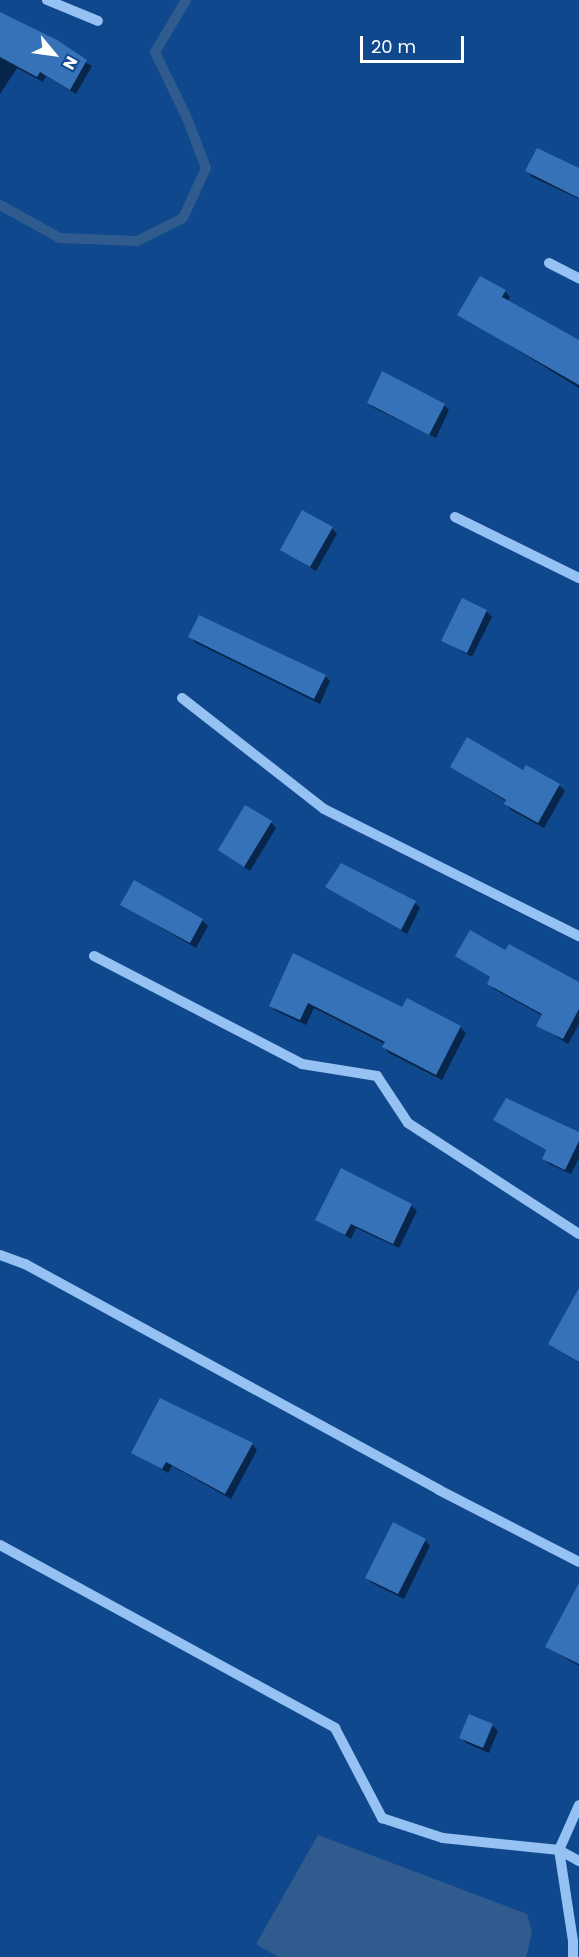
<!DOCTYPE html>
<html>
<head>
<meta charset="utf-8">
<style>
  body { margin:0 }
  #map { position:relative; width:579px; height:1957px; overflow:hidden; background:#0f488d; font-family:Poppins,sans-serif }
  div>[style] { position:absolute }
  .water>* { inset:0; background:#305b8f }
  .shadow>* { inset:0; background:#0007 }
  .stream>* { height:10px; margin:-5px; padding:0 5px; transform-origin:5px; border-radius:5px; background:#305b8f }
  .building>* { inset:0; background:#3672b8 }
  .minor>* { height:10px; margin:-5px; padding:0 5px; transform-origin:5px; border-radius:5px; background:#96c1f3 }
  span { translate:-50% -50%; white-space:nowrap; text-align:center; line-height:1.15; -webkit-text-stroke:5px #0f488d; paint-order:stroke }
  .north { position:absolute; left:24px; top:24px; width:60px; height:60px; -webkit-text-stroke:4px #0f488d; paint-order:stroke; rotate:119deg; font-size:16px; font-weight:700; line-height:24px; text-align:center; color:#fff }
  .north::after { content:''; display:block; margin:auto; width:21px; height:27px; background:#fff; clip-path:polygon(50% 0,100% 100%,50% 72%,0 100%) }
  .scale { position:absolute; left:360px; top:36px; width:104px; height:27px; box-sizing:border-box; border:3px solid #fff; border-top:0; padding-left:8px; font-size:18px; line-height:21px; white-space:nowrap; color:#fff; -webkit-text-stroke:4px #0f488d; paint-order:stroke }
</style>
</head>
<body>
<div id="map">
  <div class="water">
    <div style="clip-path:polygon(318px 1835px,527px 1914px,532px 1933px,526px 1957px,278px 1957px,256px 1944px)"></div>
  </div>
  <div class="shadow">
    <div style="clip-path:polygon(0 14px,92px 66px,76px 94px,46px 76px,43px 82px,17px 68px,0 94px)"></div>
    <div style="clip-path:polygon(579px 170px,579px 199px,532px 177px,527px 171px)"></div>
    <div style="clip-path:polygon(505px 291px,510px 297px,507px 302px,579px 341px,579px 388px,459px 314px)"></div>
    <div style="clip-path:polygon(368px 403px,444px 405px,449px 410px,436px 438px,374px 408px)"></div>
    <div style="clip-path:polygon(332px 528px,337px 534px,316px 571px,281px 550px)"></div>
    <div style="clip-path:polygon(486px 611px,492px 617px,472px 657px,443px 640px)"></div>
    <div style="clip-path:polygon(190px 637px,325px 676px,330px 681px,320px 704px,196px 643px)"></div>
    <div style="clip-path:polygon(451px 767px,524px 772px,559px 785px,565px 791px,544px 828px,511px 810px,506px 804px,507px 802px)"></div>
    <div style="clip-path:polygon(271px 822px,276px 828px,250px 871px,220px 850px)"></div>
    <div style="clip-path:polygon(327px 887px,415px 903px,420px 908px,407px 934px)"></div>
    <div style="clip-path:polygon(122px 905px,202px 920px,208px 926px,196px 948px)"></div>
    <div style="clip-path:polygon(506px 952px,579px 983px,579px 1024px,568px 1044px,538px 1025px,543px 1016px,494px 989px,489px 983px,491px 978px,457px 956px)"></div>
    <div style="clip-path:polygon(294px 955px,403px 1010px,460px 1027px,466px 1033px,442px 1080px,389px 1053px,384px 1047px,385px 1044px,314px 1008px,306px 1025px,276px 1011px,271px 1006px)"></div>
    <div style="clip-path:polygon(495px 1120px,579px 1134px,579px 1158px,571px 1174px,549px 1164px,543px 1158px,547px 1151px)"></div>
    <div style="clip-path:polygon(342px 1170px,411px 1205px,417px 1211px,399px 1248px,356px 1228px,351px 1239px,317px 1219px)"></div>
    <div style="clip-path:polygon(579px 1321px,579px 1363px,550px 1344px)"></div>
    <div style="clip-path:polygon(252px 1444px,257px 1450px,231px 1499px,172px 1466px,168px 1473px,133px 1453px)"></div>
    <div style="clip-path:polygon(425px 1540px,430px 1546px,404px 1599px,372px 1583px,367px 1578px)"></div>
    <div style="clip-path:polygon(579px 1627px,579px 1666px,547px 1647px)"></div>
    <div style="clip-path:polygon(492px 1725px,498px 1731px,489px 1753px,466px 1743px,461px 1737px)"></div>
  </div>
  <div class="stream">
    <div style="left:0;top:205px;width:68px;rotate:28.8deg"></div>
    <div style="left:60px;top:238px;width:77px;rotate:2.2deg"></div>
    <div style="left:137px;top:241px;width:51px;rotate:-26.6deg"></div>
    <div style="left:183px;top:218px;width:55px;rotate:-65.3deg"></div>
    <div style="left:206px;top:168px;width:53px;rotate:-110.8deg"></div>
    <div style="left:187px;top:118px;width:73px;rotate:-115.9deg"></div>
    <div style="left:155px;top:52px;width:61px;rotate:-59.2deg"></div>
  </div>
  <div class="building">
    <div style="clip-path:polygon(0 12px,57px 40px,87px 60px,70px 90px,40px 72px,37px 77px,0 57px)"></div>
    <div style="clip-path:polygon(537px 148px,579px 168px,579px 198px,525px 171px)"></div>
    <div style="clip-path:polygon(480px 276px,506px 290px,502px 297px,579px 340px,579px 385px,457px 315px)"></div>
    <div style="clip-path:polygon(382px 371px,445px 404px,429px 435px,367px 403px)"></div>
    <div style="clip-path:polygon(302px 510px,333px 527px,310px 567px,280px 550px)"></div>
    <div style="clip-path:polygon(462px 598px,487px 610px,467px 653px,441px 641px)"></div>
    <div style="clip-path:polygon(199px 615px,326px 675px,314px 699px,188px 637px)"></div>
    <div style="clip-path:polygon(467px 737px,523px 770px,526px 765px,560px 784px,538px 823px,504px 804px,506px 800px,450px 767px)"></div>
    <div style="clip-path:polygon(245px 805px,272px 821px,244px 867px,218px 850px)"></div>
    <div style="clip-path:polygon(341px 863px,416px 901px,401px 930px,325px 887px)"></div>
    <div style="clip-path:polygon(134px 880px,203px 919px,190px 943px,120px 905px)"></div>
    <div style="clip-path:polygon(470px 930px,505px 950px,509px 944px,579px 982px,579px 1009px,563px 1039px,536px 1026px,542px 1014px,487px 984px,490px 977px,455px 956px)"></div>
    <div style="clip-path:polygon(293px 953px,402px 1007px,407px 998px,461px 1026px,436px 1075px,382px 1047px,385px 1042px,308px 1003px,300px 1020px,269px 1006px)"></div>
    <div style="clip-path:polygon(506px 1098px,579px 1132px,579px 1141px,565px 1170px,542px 1159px,546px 1150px,493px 1120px)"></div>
    <div style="clip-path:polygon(341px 1168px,412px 1204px,393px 1244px,351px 1224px,345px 1235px,315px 1220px)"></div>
    <div style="clip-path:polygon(579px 1288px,579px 1362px,548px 1344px)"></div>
    <div style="clip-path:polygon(160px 1398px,253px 1443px,225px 1494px,166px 1462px,162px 1469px,131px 1453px)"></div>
    <div style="clip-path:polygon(393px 1522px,426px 1539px,398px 1594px,365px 1578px)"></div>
    <div style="clip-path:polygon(579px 1583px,579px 1664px,545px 1647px)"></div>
    <div style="clip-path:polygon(469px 1714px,493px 1724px,483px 1748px,459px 1738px)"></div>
  </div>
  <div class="minor">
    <div style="left:47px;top:0;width:55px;rotate:22.4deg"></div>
    <div style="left:549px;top:263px;width:34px;rotate:27deg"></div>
    <div style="left:455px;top:517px;width:138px;rotate:26.2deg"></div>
    <div style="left:182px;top:698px;width:180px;rotate:38deg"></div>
    <div style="left:324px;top:809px;width:285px;rotate:26.5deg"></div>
    <div style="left:94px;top:956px;width:234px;rotate:27.4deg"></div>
    <div style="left:302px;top:1064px;width:76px;rotate:9.1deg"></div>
    <div style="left:377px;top:1076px;width:56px;rotate:56.6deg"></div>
    <div style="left:408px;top:1123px;width:204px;rotate:33deg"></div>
    <div style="left:0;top:1255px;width:27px;rotate:20deg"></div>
    <div style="left:25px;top:1264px;width:472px;rotate:28.6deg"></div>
    <div style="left:439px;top:1490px;width:157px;rotate:27.2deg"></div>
    <div style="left:0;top:1545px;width:382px;rotate:28.6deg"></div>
    <div style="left:335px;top:1728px;width:102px;rotate:62.4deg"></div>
    <div style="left:382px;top:1818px;width:64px;rotate:18.2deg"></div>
    <div style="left:443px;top:1838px;width:117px;rotate:5.9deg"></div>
    <div style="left:559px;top:1850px;width:23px;rotate:29deg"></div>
    <div style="left:573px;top:1957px;width:16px;rotate:-90deg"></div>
    <div style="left:573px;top:1941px;width:92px;rotate:-98.7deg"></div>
    <div style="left:559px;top:1850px;width:49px;rotate:-66deg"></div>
  </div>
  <div class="north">N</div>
  <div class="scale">20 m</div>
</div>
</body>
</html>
